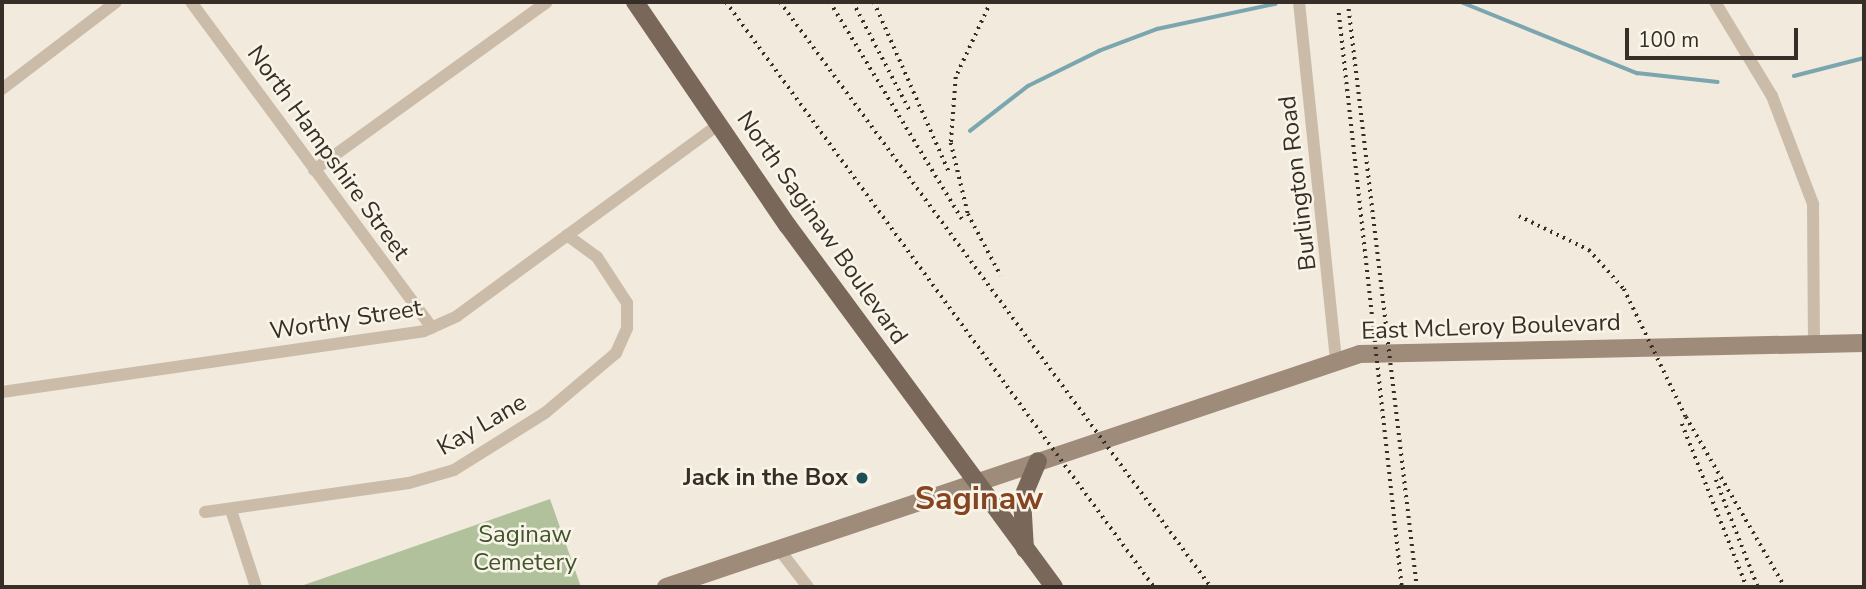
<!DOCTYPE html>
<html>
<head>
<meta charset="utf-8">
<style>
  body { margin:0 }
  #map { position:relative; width:1866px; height:589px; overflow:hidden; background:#f2eadc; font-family:"Nunito Sans",sans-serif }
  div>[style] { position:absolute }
  .green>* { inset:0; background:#b0c19c }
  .stream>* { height:3.5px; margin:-1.75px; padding:0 1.75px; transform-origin:1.75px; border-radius:1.75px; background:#7ba6af }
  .minor>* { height:12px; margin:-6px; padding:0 6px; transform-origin:6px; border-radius:6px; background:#cabca8 }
  .secondary>* { height:18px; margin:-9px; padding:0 9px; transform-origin:9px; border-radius:9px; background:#9e8b79 }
  .primary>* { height:18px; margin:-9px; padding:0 9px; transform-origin:9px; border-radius:9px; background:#796859 }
  .rail>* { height:3.5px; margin-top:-1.75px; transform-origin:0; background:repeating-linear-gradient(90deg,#372e28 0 2px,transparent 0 7px) }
  .dots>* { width:19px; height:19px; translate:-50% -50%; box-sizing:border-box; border:4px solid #f9f4e8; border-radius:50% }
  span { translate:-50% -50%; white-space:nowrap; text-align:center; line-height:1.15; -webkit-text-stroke:5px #f9f4e8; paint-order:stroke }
  .street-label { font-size:24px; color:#372e28 }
  .poi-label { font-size:24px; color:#372e28; font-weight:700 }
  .right { translate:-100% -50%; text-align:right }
  .park-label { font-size:24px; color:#41552c }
  .district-label { font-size:32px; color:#854522; font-weight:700 }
  .frame { position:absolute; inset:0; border:4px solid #372e28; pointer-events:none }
  .scale { position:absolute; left:1625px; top:28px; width:173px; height:32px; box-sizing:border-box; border:4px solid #372e28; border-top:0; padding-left:9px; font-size:21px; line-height:24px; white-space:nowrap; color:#372e28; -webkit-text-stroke:5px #f9f4e8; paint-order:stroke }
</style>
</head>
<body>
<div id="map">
  <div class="green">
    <div style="clip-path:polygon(550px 499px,581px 587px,301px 586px)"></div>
  </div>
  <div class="stream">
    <div style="left:1461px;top:2px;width:190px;rotate:22deg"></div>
    <div style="left:1637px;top:73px;width:81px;rotate:6.3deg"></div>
    <div style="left:1794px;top:76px;width:72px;rotate:-14.4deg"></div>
    <div style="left:970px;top:131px;width:73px;rotate:-37.8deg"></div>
    <div style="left:1028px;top:86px;width:79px;rotate:-26.2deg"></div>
    <div style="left:1099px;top:51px;width:62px;rotate:-20.8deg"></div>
    <div style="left:1157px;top:29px;width:121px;rotate:-12deg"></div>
  </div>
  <div class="minor">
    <div style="left:191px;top:2px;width:405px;rotate:53.5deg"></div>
    <div style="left:1299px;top:2px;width:360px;rotate:84.1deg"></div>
    <div style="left:1715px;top:2px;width:110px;rotate:58.8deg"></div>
    <div style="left:1772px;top:96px;width:116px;rotate:69.2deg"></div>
    <div style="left:1813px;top:204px;width:140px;rotate:89.6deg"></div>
    <div style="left:2px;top:89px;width:143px;rotate:-37.3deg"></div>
    <div style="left:314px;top:170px;width:287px;rotate:-35.8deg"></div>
    <div style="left:2px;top:392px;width:426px;rotate:-8.2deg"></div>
    <div style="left:424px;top:331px;width:36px;rotate:-24deg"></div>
    <div style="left:457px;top:316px;width:323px;rotate:-36.2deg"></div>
    <div style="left:231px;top:510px;width:81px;rotate:72deg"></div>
    <div style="left:205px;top:512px;width:206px;rotate:-8.1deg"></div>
    <div style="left:409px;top:483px;width:47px;rotate:-16.1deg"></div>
    <div style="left:454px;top:470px;width:107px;rotate:-32.1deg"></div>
    <div style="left:545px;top:413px;width:93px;rotate:-40.2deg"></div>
    <div style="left:616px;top:353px;width:27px;rotate:-66deg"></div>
    <div style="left:627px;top:328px;width:25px;rotate:-90deg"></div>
    <div style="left:627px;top:303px;width:55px;rotate:-123.1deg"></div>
    <div style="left:597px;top:257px;width:37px;rotate:-144deg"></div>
    <div style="left:778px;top:548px;width:49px;rotate:52.4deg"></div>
  </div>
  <div class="secondary">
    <div style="left:666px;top:587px;width:732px;rotate:-18.56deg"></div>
    <div style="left:1360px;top:354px;width:504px;rotate:-1.25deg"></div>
  </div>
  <div class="primary">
    <div style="left:635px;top:2px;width:271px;rotate:55.7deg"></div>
    <div style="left:788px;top:226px;width:448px;rotate:53.6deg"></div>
    <div style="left:1025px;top:549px;width:50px;rotate:-93.4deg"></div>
    <div style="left:1022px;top:499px;width:41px;rotate:-67.2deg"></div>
  </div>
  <div class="rail">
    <div style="left:726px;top:2px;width:725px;rotate:53.81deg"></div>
    <div style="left:780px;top:2px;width:727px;rotate:53.62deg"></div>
    <div style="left:830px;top:2px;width:254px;rotate:58.7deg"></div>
    <div style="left:853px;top:2px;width:123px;rotate:62.4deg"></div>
    <div style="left:874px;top:2px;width:186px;rotate:66.2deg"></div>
    <div style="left:991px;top:2px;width:83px;rotate:115deg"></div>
    <div style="left:956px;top:77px;width:66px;rotate:94.3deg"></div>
    <div style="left:951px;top:143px;width:73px;rotate:76.5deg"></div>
    <div style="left:968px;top:214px;width:70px;rotate:62deg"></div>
    <div style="left:1348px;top:2px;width:589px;rotate:83.27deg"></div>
    <div style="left:1339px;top:13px;width:577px;rotate:83.74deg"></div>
    <div style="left:1519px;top:216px;width:78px;rotate:25.9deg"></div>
    <div style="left:1589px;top:250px;width:52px;rotate:48.1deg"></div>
    <div style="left:1624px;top:289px;width:142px;rotate:64.2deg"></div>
    <div style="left:1686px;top:417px;width:197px;rotate:59.8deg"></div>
    <div style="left:1682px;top:424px;width:175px;rotate:68.3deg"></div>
    <div style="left:1716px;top:480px;width:115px;rotate:68.6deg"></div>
  </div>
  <div class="dots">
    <div style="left:862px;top:478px;background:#1e4d58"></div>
  </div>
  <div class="street-label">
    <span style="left:328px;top:153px;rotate:54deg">North Hampshire Street</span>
    <span style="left:1298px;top:183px;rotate:-97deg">Burlington Road</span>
    <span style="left:822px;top:228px;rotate:55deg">North Saginaw Boulevard</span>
    <span style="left:346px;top:320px;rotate:-9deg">Worthy Street</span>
    <span style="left:1491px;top:327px;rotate:-2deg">East McLeroy Boulevard</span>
    <span style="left:482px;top:425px;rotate:-30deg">Kay Lane</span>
  </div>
  <div class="poi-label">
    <span class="right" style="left:848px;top:478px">Jack in the Box</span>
  </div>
  <div class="park-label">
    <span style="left:525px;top:549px">Saginaw<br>Cemetery</span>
  </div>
  <div class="district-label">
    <span style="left:979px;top:499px">Saginaw</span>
  </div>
  <div class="frame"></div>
  <div class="scale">100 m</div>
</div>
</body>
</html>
